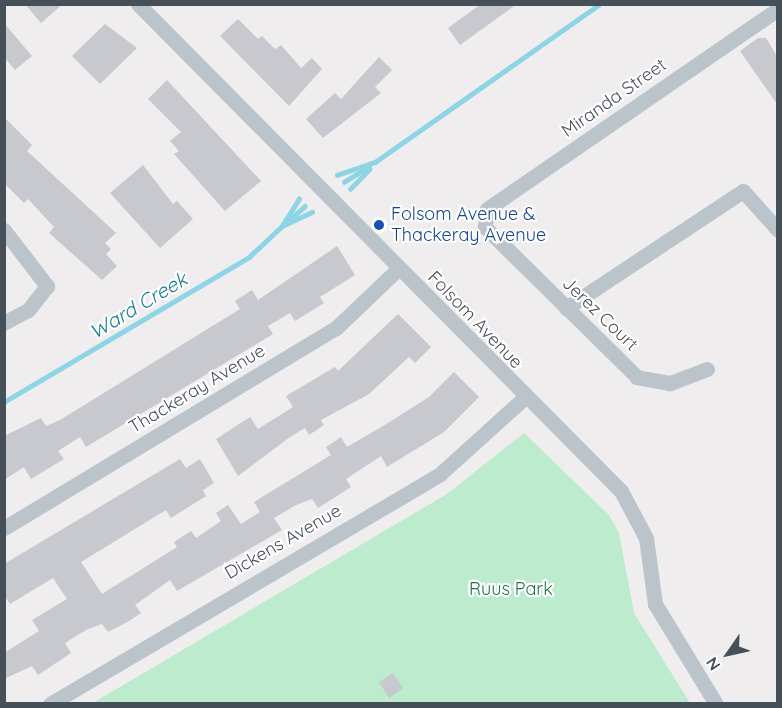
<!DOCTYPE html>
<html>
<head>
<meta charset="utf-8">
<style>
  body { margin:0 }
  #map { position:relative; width:782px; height:708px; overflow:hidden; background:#efeded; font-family:Quicksand,sans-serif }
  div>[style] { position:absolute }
  .green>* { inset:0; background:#bdebce }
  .stream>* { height:4.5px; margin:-2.25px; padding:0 2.25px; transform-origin:2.25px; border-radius:2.25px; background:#8dd4e6 }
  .building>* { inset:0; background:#c7c9cf }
  .minor>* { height:15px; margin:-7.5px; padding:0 7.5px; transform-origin:7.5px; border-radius:7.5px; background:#bcc4cb }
  .dots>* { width:16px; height:16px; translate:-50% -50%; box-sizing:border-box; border:3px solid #fff; border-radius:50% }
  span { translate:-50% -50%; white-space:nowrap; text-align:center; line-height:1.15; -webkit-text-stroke:4.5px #fff; paint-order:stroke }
  .street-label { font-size:18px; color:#465059 }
  .transit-label { font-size:18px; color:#164399 }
  .left { translate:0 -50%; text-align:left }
  .park-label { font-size:18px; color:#1c7548 }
  .water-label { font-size:20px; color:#157c96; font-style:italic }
  .frame { position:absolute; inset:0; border:6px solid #465059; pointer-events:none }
  .north { position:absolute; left:698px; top:624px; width:60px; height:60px; -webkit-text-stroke:4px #fff; paint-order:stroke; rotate:236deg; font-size:16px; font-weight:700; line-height:24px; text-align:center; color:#465059 }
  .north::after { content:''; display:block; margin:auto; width:21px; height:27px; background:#465059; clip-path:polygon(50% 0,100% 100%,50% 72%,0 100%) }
</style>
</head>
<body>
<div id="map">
  <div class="green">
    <div style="clip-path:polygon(524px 433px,609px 515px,619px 533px,634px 613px,690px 703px,91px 704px,447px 494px)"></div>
  </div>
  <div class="stream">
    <div style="left:337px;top:175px;width:40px;rotate:-18.9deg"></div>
    <div style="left:375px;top:162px;width:275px;rotate:-35.1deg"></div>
    <div style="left:344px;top:182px;width:28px;rotate:-32deg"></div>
    <div style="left:350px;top:189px;width:28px;rotate:-46deg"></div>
    <div style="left:286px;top:223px;width:25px;rotate:-42deg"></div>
    <div style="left:282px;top:226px;width:33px;rotate:-25deg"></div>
    <div style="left:4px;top:402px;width:285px;rotate:-30.6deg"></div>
    <div style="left:249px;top:257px;width:45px;rotate:-43.2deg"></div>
    <div style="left:282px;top:226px;width:32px;rotate:-58deg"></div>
  </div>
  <div class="building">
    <div style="clip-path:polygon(25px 4px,63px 4px,41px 23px)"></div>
    <div style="clip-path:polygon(481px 4px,517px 4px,460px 45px,448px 28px)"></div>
    <div style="clip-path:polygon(238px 19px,258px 39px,262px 36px,275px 49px,281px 45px,301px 68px,312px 58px,322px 69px,289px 106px,220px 36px)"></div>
    <div style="clip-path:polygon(4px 23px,32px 56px,15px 70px,4px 57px)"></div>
    <div style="clip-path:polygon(105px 24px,137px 48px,100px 84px,72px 56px)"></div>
    <div style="clip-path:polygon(758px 38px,766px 38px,777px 56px,777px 104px,740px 51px)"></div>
    <div style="clip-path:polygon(379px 57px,392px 70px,375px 87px,381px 93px,323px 138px,306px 119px,335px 93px,341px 99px)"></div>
    <div style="clip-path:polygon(167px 80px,261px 181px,225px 211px,174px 154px,179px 151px,170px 141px,181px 132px,148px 99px)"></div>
    <div style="clip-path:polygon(4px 117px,32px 145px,27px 151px,116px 233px,105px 243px,111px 249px,106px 254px,117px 266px,102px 280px,49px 233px,54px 227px,28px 199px,24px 203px,4px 183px)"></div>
    <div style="clip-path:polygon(143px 165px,173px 204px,177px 201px,193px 219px,160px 248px,110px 193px)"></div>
    <div style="clip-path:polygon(337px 246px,355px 275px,320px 297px,324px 303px,295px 321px,290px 313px,268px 326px,273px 334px,86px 447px,80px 437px,58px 451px,64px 459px,31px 479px,24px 467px,4px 480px,4px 436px,41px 418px,46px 426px,60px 420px,240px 309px,235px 301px,252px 290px,258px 300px)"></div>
    <div style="clip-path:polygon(398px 314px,431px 347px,415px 363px,409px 357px,369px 394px,321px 420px,324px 425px,309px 435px,305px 428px,290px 437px,238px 476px,216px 439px,250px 417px,258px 429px,293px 407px,286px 396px,335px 367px,338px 371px)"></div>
    <div style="clip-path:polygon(454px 372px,479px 397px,444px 432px,387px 467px,381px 456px,346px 479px,351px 487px,318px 508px,312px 499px,296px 505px,274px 518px,282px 530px,177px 591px,170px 580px,135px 605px,141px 613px,129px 621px,108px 632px,102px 624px,86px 630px,65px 643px,71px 653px,38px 675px,32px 666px,4px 679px,4px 653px,39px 631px,32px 620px,67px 599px,53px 578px,10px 604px,4px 595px,4px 564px,180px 459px,186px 468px,200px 459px,214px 483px,203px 490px,206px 496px,171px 518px,166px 510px,81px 562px,102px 594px,177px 547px,174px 542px,191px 531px,196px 538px,221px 521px,216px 513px,228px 505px,241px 524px,260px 512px,254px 502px,331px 455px,326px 447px,341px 437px,347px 447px,383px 426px,429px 397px)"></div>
    <div style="clip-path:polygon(393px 673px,403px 688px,389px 698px,379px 682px)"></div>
  </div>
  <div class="minor">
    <div style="left:138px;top:4px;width:686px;rotate:45.24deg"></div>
    <div style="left:621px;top:491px;width:53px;rotate:62deg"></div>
    <div style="left:646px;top:538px;width:67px;rotate:82.2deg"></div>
    <div style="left:655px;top:604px;width:117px;rotate:58.6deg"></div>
    <div style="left:4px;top:230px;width:71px;rotate:52.5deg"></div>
    <div style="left:47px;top:286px;width:31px;rotate:128deg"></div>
    <div style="left:28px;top:310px;width:27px;rotate:152deg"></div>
    <div style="left:566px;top:308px;width:212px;rotate:-33.5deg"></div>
    <div style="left:743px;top:191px;width:52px;rotate:48.1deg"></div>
    <div style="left:707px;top:369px;width:40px;rotate:159deg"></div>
    <div style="left:670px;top:383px;width:34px;rotate:-170deg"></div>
    <div style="left:637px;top:377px;width:214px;rotate:-135.4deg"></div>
    <div style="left:485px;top:227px;width:18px;rotate:-84deg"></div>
    <div style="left:487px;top:209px;width:353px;rotate:-34.5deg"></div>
    <div style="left:4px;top:528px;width:388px;rotate:-31.1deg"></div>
    <div style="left:336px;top:328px;width:86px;rotate:-43.6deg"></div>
    <div style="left:50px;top:704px;width:453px;rotate:-30.5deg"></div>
    <div style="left:440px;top:474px;width:113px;rotate:-42.1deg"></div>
  </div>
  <div class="dots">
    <div style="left:379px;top:225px;background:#1a4fb4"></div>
  </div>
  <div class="street-label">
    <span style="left:614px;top:98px;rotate:-35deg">Miranda Street</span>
    <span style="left:600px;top:314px;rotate:44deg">Jerez Court</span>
    <span style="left:475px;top:320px;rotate:46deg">Folsom Avenue</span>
    <span style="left:197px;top:389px;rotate:-31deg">Thackeray Avenue</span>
    <span style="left:283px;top:542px;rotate:-30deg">Dickens Avenue</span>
  </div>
  <div class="transit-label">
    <span class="left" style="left:391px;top:225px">Folsom Avenue &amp;<br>Thackeray Avenue</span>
  </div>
  <div class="park-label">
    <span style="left:511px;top:589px">Ruus Park</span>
  </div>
  <div class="water-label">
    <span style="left:138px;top:305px;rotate:-31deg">Ward Creek</span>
  </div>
  <div class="frame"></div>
  <div class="north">N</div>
</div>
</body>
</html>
